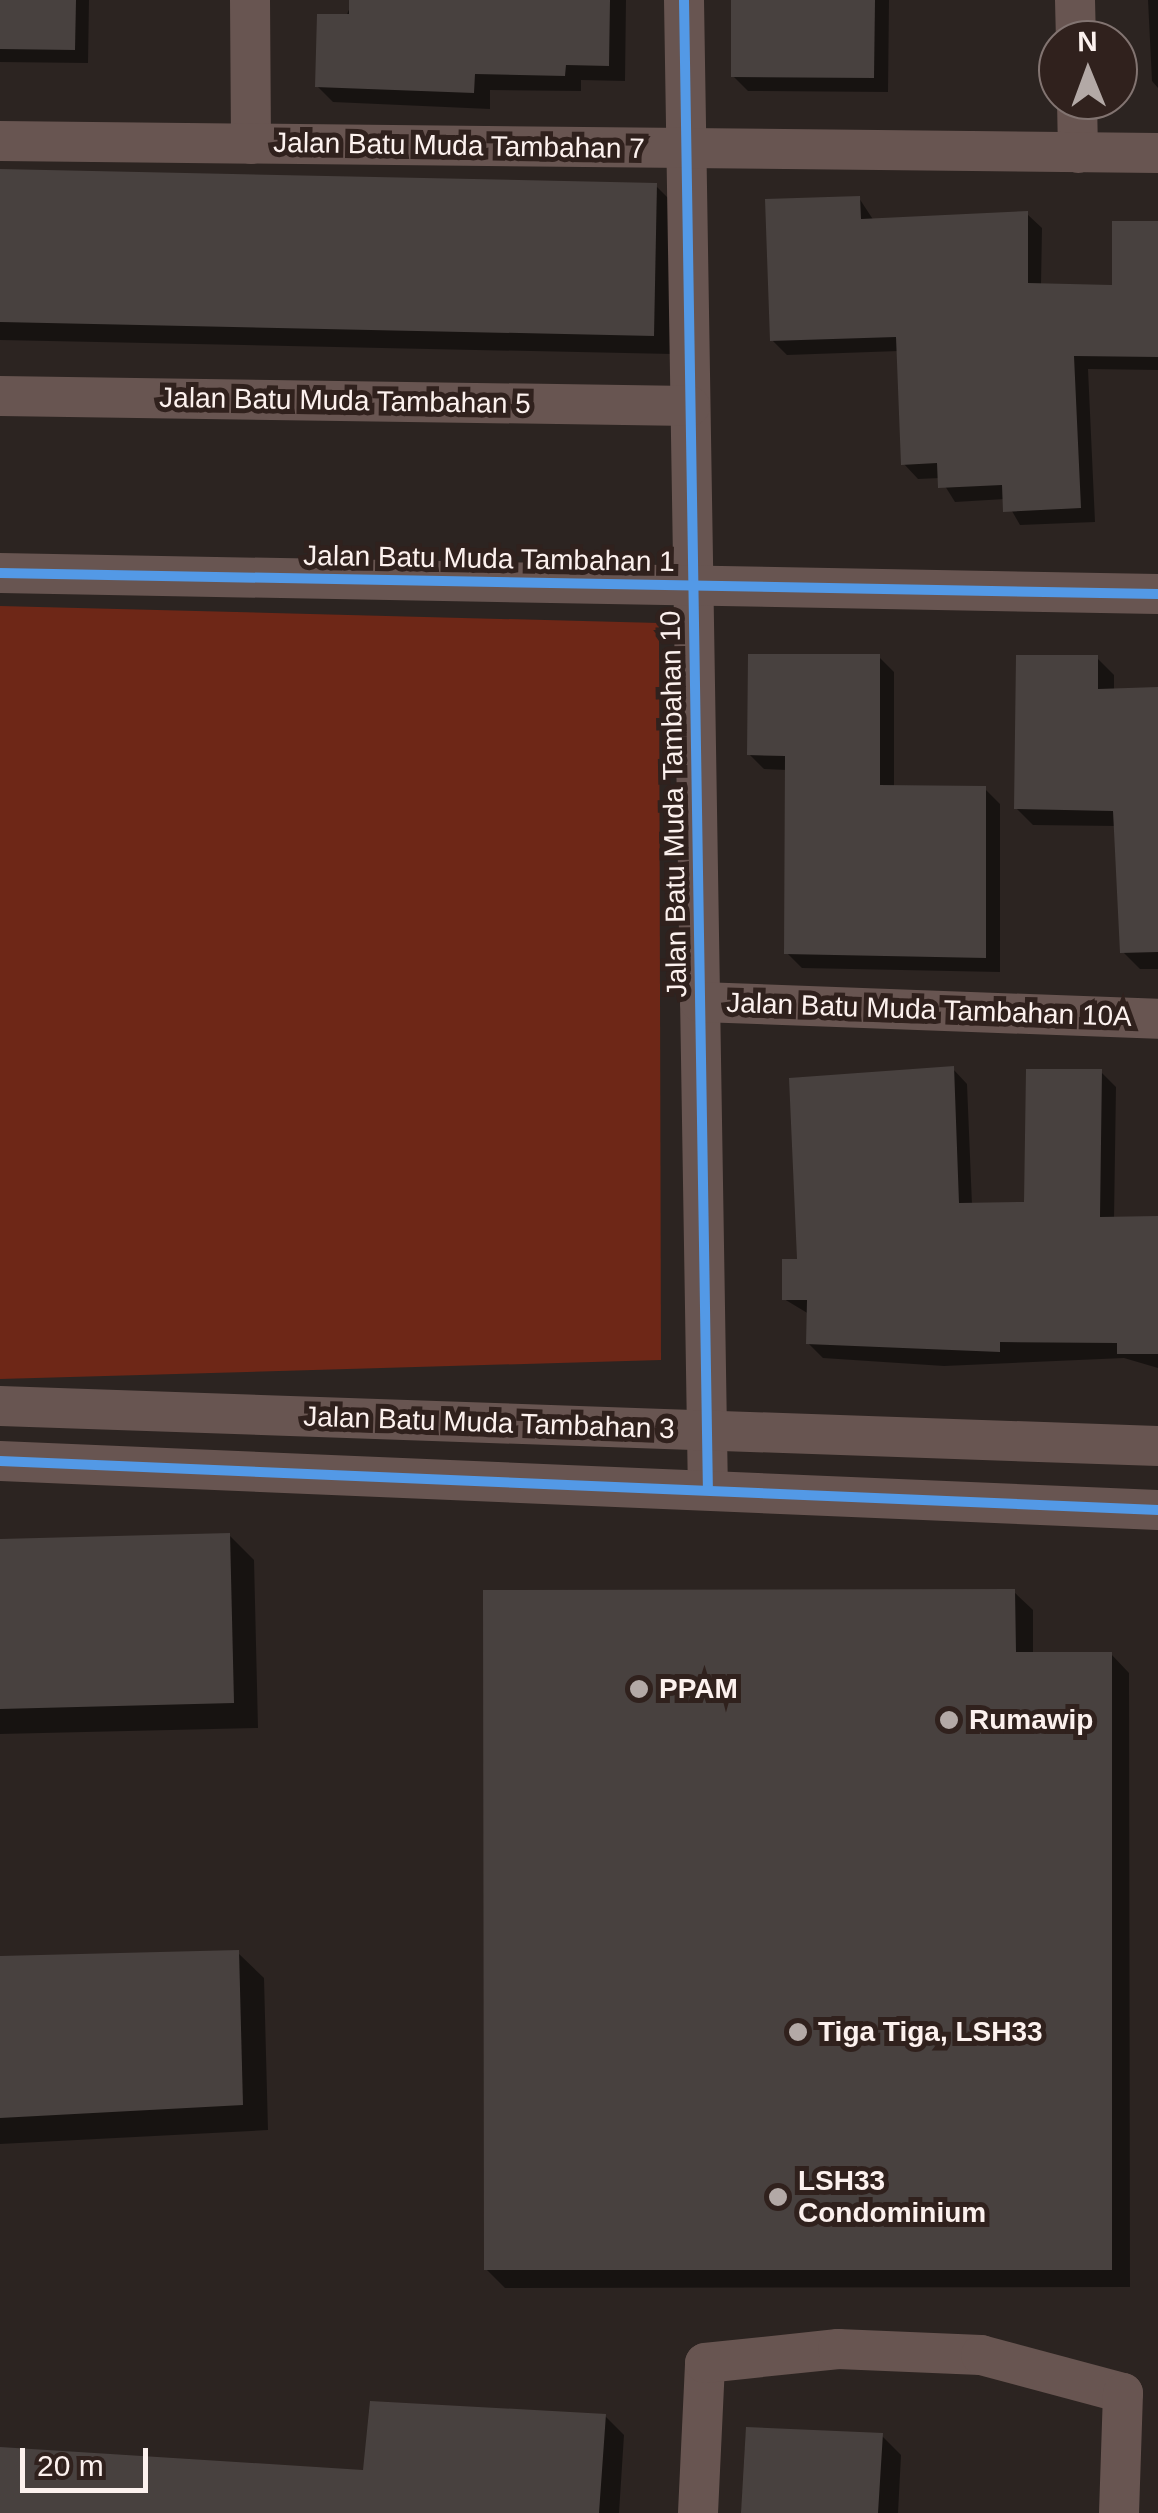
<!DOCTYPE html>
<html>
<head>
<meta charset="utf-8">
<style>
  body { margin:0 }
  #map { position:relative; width:1158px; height:2513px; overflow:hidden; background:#2c2421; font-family:Helvetica,sans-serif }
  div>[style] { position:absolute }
  .green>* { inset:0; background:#6e2717 }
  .shadow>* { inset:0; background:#0007 }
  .building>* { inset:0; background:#48413f }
  .minor>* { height:40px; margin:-20px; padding:0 20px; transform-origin:20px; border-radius:20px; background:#685551 }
  .cycleway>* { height:10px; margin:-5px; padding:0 5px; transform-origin:5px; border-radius:5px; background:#5399e6 }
  .dots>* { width:28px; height:28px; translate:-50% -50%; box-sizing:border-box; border:5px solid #30211d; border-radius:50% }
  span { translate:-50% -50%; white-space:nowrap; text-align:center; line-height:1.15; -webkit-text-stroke:10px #30211d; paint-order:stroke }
  .street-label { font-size:28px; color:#fcf1ee }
  .poi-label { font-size:28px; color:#fcf1ee; font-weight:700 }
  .left { translate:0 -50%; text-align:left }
  .north { position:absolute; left:1038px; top:20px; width:100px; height:100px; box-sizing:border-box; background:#30211d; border:2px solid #827471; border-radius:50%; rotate:359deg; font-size:28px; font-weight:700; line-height:40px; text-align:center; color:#fcf1ee }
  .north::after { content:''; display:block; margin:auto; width:35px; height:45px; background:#b3a9a6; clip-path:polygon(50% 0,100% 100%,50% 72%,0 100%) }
  .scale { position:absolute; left:20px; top:2448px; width:128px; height:45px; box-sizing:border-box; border:5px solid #fcf1ee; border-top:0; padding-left:12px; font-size:30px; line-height:35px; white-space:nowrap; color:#fcf1ee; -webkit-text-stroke:8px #30211d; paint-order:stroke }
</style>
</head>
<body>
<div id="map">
  <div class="green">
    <div style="clip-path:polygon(0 606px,659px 623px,661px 1360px,0 1379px)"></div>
  </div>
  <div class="shadow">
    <div style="clip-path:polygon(0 0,89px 0,88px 63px,0 62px)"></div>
    <div style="clip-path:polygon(353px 0,626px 0,625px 81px,581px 80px,581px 91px,490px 90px,490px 109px,333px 102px,317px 86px)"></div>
    <div style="clip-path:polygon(733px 0,889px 0,888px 92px,748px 91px,733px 76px)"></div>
    <div style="clip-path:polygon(1148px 0,1158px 0,1158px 88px,1152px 81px)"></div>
    <div style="clip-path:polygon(0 171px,656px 186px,675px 205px,672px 354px,0 340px)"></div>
    <div style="clip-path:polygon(859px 198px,874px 221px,1027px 214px,1042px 228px,1041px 286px,1114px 287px,1158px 224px,1158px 370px,1088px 369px,1095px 522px,1020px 525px,1005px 499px,955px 502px,940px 478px,918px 479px,904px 464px,899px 351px,787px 355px,772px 340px)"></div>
    <div style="clip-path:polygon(879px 657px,894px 672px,894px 788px,985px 789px,1000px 804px,1000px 972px,802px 968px,787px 953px,787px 770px,764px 769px,749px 754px)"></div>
    <div style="clip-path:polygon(1097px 658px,1114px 675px,1114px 691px,1158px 690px,1158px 969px,1140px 969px,1123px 952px,1116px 826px,1033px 825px,1016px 808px)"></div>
    <div style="clip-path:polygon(953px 1069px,967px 1084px,972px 1205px,1026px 1205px,1101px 1072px,1116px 1087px,1114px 1219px,1158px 1219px,1158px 1368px,1124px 1358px,944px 1366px,823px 1358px,808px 1343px,809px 1314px,784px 1299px,800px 1261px)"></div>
    <div style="clip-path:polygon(229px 1535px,254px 1560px,258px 1728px,0 1734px,0 1541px)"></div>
    <div style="clip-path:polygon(1014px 1592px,1033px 1610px,1033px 1654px,1111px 1654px,1129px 1673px,1130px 2287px,505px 2288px,486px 2269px)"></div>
    <div style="clip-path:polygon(238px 1953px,264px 1978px,268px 2130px,0 2144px,0 1958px)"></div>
    <div style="clip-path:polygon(605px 2416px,624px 2435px,619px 2513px,0 2513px,0 2449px,365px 2473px)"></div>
    <div style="clip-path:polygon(882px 2436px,901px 2455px,898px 2513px,744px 2513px)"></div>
  </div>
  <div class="building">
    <div style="clip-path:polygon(0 0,76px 0,75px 50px,0 49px)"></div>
    <div style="clip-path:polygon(349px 0,610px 0,609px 66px,566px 65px,565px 76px,475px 74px,474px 93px,315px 87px,317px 14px,349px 14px)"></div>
    <div style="clip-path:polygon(731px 0,875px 0,874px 78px,731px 77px)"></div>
    <div style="clip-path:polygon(0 169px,657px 183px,654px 336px,0 322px)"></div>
    <div style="clip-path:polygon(860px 196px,861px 219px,1028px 211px,1028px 283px,1112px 285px,1112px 221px,1158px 221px,1158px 357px,1074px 356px,1081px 508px,1003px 512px,1002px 485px,938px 488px,937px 463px,901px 465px,896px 337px,770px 341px,765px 199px)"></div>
    <div style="clip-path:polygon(748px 654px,880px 654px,880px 785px,986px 786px,986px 958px,784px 954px,785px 756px,747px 755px)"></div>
    <div style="clip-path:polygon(1016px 655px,1098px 655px,1098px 689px,1158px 687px,1158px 952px,1120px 953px,1113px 811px,1014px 809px)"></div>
    <div style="clip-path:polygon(954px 1066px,959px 1203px,1024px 1202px,1026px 1069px,1102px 1069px,1100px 1217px,1158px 1216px,1158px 1354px,1117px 1354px,1117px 1343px,1000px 1342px,1000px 1352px,806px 1344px,807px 1300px,782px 1300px,782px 1259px,797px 1259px,789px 1078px)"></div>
    <div style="clip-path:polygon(230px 1533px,234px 1703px,0 1709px,0 1539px)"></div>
    <div style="clip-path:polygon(1015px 1589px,1016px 1652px,1112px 1652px,1112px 2270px,484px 2270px,483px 1590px)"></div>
    <div style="clip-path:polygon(239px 1950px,243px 2105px,0 2118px,0 1956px)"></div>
    <div style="clip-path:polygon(370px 2401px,606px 2414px,599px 2513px,0 2513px,0 2447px,363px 2470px)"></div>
    <div style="clip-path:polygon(746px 2427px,883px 2433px,878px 2513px,741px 2513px)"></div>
  </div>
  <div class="minor">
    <div style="left:250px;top:0;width:144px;rotate:89.6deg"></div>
    <div style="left:684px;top:0;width:1487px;rotate:89.08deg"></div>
    <div style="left:1075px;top:0;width:40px;rotate:88.6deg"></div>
    <div style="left:1077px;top:100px;width:53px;rotate:88.9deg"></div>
    <div style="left:0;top:141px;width:1158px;rotate:0.59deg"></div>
    <div style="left:0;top:396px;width:690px;rotate:0.83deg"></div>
    <div style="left:0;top:573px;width:1158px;rotate:1.04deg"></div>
    <div style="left:700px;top:1002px;width:458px;rotate:2.1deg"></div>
    <div style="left:0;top:1406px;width:1159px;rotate:1.98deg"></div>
    <div style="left:0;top:1461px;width:1159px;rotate:2.42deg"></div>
    <div style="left:698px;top:2513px;width:150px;rotate:-87.3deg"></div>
    <div style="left:705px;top:2363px;width:134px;rotate:-6deg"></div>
    <div style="left:838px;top:2349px;width:143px;rotate:2.4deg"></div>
    <div style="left:981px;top:2355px;width:147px;rotate:15deg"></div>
    <div style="left:1123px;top:2393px;width:120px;rotate:91.9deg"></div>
  </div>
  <div class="cycleway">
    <div style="left:684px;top:0;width:1487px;rotate:89.08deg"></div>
    <div style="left:0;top:573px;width:1158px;rotate:1.04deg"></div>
    <div style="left:0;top:1461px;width:1159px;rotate:2.42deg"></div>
  </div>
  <div class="dots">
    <div style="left:639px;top:1689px;background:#b3a9a6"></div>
    <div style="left:949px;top:1720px;background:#b3a9a6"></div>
    <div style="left:798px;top:2032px;background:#b3a9a6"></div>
    <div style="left:778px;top:2197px;background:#b3a9a6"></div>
  </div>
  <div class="street-label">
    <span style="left:459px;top:146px;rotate:1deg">Jalan Batu Muda Tambahan 7</span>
    <span style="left:345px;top:401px;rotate:1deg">Jalan Batu Muda Tambahan 5</span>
    <span style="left:489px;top:559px;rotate:1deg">Jalan Batu Muda Tambahan 1</span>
    <span style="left:674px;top:804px;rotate:-91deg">Jalan Batu Muda Tambahan 10</span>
    <span style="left:929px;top:1010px;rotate:2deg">Jalan Batu Muda Tambahan 10A</span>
    <span style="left:489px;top:1423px;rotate:2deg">Jalan Batu Muda Tambahan 3</span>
  </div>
  <div class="poi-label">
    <span class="left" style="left:659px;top:1689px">PPAM</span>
    <span class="left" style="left:969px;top:1720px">Rumawip</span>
    <span class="left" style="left:818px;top:2032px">Tiga Tiga, LSH33</span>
    <span class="left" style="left:798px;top:2197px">LSH33<br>Condominium</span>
  </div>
  <div class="north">N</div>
  <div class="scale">20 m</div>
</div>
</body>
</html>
